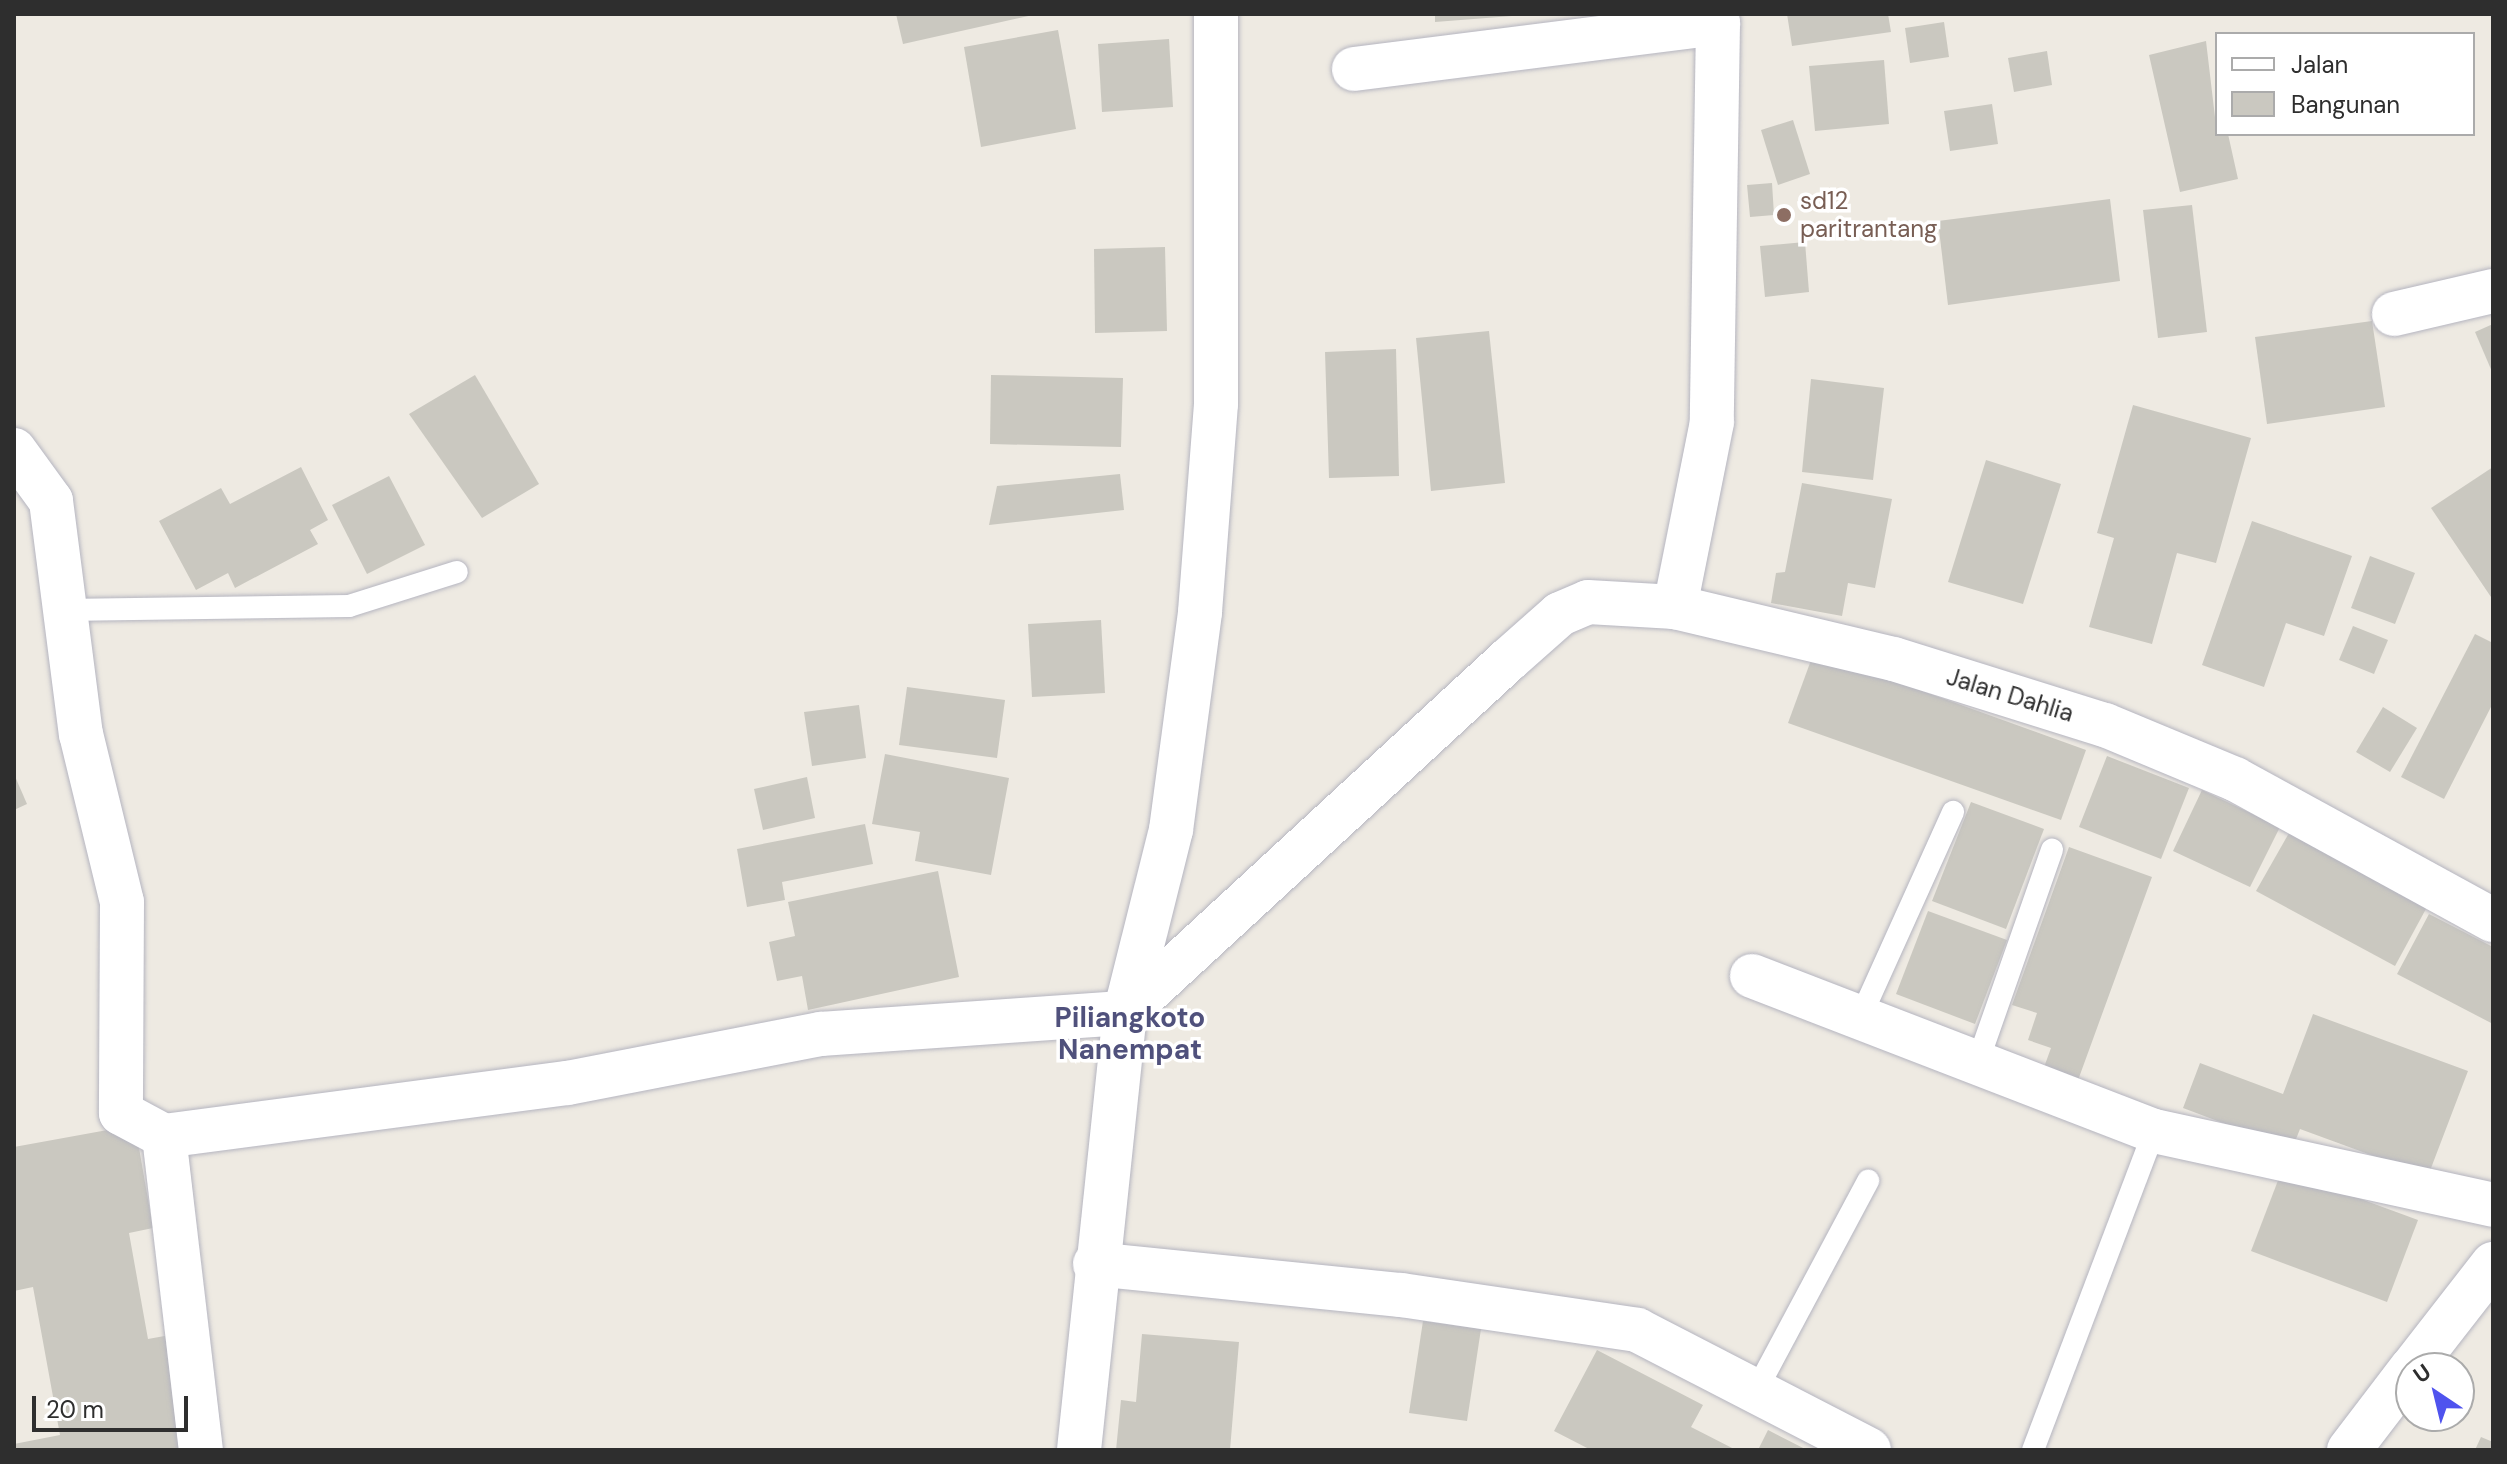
<!DOCTYPE html>
<html>
<head>
<meta charset="utf-8">
<style>
  body { margin:0 }
  #map { position:relative; width:2507px; height:1464px; overflow:hidden; background:#eeeae2; font-family:"DM Sans",sans-serif }
  div>[style] { position:absolute }
  .building>* { inset:0; background:#cac8c0 }
  .roads { filter:drop-shadow(0 0 2px #b5b5c0) drop-shadow(0 0 2px #b5b5c0) }
  .service>* { height:22px; margin:-11px; padding:0 11px; transform-origin:11px; border-radius:11px; background:#fff }
  .minor>* { height:44px; margin:-22px; padding:0 22px; transform-origin:22px; border-radius:22px; background:#fff }
  .dots>* { width:22px; height:22px; translate:-50% -50%; box-sizing:border-box; border:4px solid #fff; border-radius:50% }
  span { translate:-50% -50%; white-space:nowrap; text-align:center; line-height:1.15; -webkit-text-stroke:7px #fff; paint-order:stroke }
  .education-label { font-size:24px; color:#785e54 }
  .left { translate:0 -50%; text-align:left }
  .street-label { font-size:24px; color:#2e2e2e }
  .quarter-label { font-size:28px; color:#50517c; font-weight:700 }
  .frame { position:absolute; inset:0; border:16px solid #2e2e2e; pointer-events:none }
  .legend { position:absolute; left:2215px; top:32px; width:260px; height:104px; box-sizing:border-box; background:#fff; border:2px solid #ababab; margin:0; padding:10px 14px; list-style:none; font-size:24px; color:#2e2e2e }
  .legend li { display:flex; align-items:center; gap:16px; height:40px }
  .legend b { width:40px; border:2px solid #ababab }
  .north { position:absolute; left:2395px; top:1352px; width:80px; height:80px; box-sizing:border-box; background:#fff; border:2px solid #ababab; border-radius:50%; rotate:325deg; font-size:22px; font-weight:700; line-height:32px; text-align:center; color:#2e2e2e }
  .north::after { content:''; display:block; margin:auto; width:28px; height:36px; background:#4f53ee; clip-path:polygon(50% 0,100% 100%,50% 72%,0 100%) }
  .scale { position:absolute; left:32px; top:1396px; width:156px; height:36px; box-sizing:border-box; border:4px solid #2e2e2e; border-top:0; padding-left:10px; font-size:24px; line-height:28px; white-space:nowrap; color:#2e2e2e; -webkit-text-stroke:6px #fff; paint-order:stroke }
</style>
</head>
<body>
<div id="map">
  <div class="building">
    <div style="clip-path:polygon(896px 14px,1033px 14px,1033px 15px,903px 44px)"></div>
    <div style="clip-path:polygon(1435px 14px,1512px 14px,1512px 16px,1435px 22px)"></div>
    <div style="clip-path:polygon(1787px 14px,1888px 14px,1891px 32px,1792px 46px)"></div>
    <div style="clip-path:polygon(1944px 22px,1949px 57px,1910px 63px,1905px 28px)"></div>
    <div style="clip-path:polygon(1058px 30px,1076px 129px,981px 147px,964px 47px)"></div>
    <div style="clip-path:polygon(1169px 39px,1173px 107px,1102px 112px,1098px 44px)"></div>
    <div style="clip-path:polygon(2206px 41px,2217px 134px,2228px 134px,2238px 179px,2180px 192px,2149px 55px)"></div>
    <div style="clip-path:polygon(2047px 51px,2052px 85px,2014px 92px,2008px 58px)"></div>
    <div style="clip-path:polygon(1884px 60px,1889px 124px,1815px 131px,1809px 66px)"></div>
    <div style="clip-path:polygon(1992px 104px,1998px 144px,1950px 151px,1944px 111px)"></div>
    <div style="clip-path:polygon(1793px 120px,1810px 174px,1778px 185px,1761px 130px)"></div>
    <div style="clip-path:polygon(1772px 183px,1774px 215px,1750px 217px,1747px 185px)"></div>
    <div style="clip-path:polygon(2110px 199px,2120px 281px,1948px 305px,1938px 221px)"></div>
    <div style="clip-path:polygon(2192px 205px,2207px 332px,2158px 338px,2143px 210px)"></div>
    <div style="clip-path:polygon(1805px 242px,1809px 292px,1765px 297px,1760px 246px)"></div>
    <div style="clip-path:polygon(1165px 247px,1167px 331px,1095px 333px,1094px 249px)"></div>
    <div style="clip-path:polygon(2372px 321px,2385px 407px,2267px 424px,2255px 337px)"></div>
    <div style="clip-path:polygon(2493px 324px,2493px 374px,2475px 332px)"></div>
    <div style="clip-path:polygon(1489px 331px,1505px 483px,1431px 491px,1416px 338px)"></div>
    <div style="clip-path:polygon(1396px 349px,1399px 476px,1329px 478px,1325px 352px)"></div>
    <div style="clip-path:polygon(475px 375px,539px 484px,482px 518px,409px 414px)"></div>
    <div style="clip-path:polygon(991px 375px,1123px 378px,1121px 447px,990px 444px)"></div>
    <div style="clip-path:polygon(1811px 379px,1884px 388px,1873px 480px,1802px 472px)"></div>
    <div style="clip-path:polygon(2133px 405px,2251px 438px,2216px 563px,2177px 553px,2152px 644px,2089px 627px,2114px 538px,2097px 533px)"></div>
    <div style="clip-path:polygon(1986px 460px,2061px 484px,2023px 604px,1948px 582px)"></div>
    <div style="clip-path:polygon(301px 467px,328px 520px,310px 530px,318px 544px,235px 588px,228px 573px,196px 590px,159px 521px,221px 488px,230px 504px)"></div>
    <div style="clip-path:polygon(2493px 467px,2493px 600px,2431px 508px)"></div>
    <div style="clip-path:polygon(1120px 474px,1124px 510px,989px 525px,997px 486px)"></div>
    <div style="clip-path:polygon(389px 476px,425px 545px,367px 574px,332px 505px)"></div>
    <div style="clip-path:polygon(1802px 483px,1892px 499px,1875px 588px,1848px 583px,1842px 616px,1771px 603px,1776px 573px,1785px 572px)"></div>
    <div style="clip-path:polygon(2252px 521px,2352px 556px,2324px 636px,2286px 623px,2264px 687px,2202px 665px)"></div>
    <div style="clip-path:polygon(2370px 556px,2415px 573px,2395px 624px,2351px 608px)"></div>
    <div style="clip-path:polygon(1101px 620px,1105px 693px,1032px 697px,1028px 624px)"></div>
    <div style="clip-path:polygon(2353px 626px,2388px 640px,2374px 674px,2339px 660px)"></div>
    <div style="clip-path:polygon(2475px 634px,2493px 643px,2493px 703px,2444px 799px,2401px 777px)"></div>
    <div style="clip-path:polygon(1814px 652px,2086px 750px,2061px 820px,1788px 723px)"></div>
    <div style="clip-path:polygon(907px 687px,1005px 700px,997px 758px,899px 745px)"></div>
    <div style="clip-path:polygon(859px 705px,866px 758px,812px 766px,804px 712px)"></div>
    <div style="clip-path:polygon(2383px 707px,2417px 728px,2390px 772px,2356px 752px)"></div>
    <div style="clip-path:polygon(885px 754px,1009px 778px,991px 875px,915px 861px,920px 832px,872px 824px)"></div>
    <div style="clip-path:polygon(2107px 756px,2189px 788px,2161px 859px,2079px 827px)"></div>
    <div style="clip-path:polygon(14px 774px,27px 804px,14px 810px)"></div>
    <div style="clip-path:polygon(807px 777px,815px 818px,763px 830px,754px 789px)"></div>
    <div style="clip-path:polygon(2202px 790px,2280px 827px,2250px 887px,2173px 851px)"></div>
    <div style="clip-path:polygon(1971px 802px,2044px 829px,2006px 929px,1932px 901px)"></div>
    <div style="clip-path:polygon(865px 824px,873px 864px,782px 882px,785px 900px,747px 907px,737px 849px)"></div>
    <div style="clip-path:polygon(2289px 833px,2427px 907px,2395px 966px,2256px 891px)"></div>
    <div style="clip-path:polygon(2069px 847px,2152px 877px,2077px 1083px,2043px 1070px,2051px 1048px,2028px 1040px,2037px 1013px,2012px 1005px)"></div>
    <div style="clip-path:polygon(938px 871px,959px 977px,808px 1010px,802px 976px,777px 981px,769px 942px,795px 936px,788px 902px)"></div>
    <div style="clip-path:polygon(1928px 911px,2007px 940px,1975px 1024px,1896px 994px)"></div>
    <div style="clip-path:polygon(2429px 914px,2493px 947px,2493px 1024px,2397px 974px)"></div>
    <div style="clip-path:polygon(2313px 1014px,2468px 1071px,2428px 1176px,2300px 1129px,2292px 1149px,2183px 1108px,2200px 1063px,2283px 1094px)"></div>
    <div style="clip-path:polygon(135px 1125px,153px 1228px,129px 1233px,148px 1339px,170px 1335px,191px 1450px,14px 1450px,14px 1444px,60px 1435px,33px 1287px,14px 1291px,14px 1147px)"></div>
    <div style="clip-path:polygon(2282px 1170px,2418px 1220px,2387px 1302px,2251px 1251px)"></div>
    <div style="clip-path:polygon(1423px 1321px,1481px 1329px,1467px 1421px,1409px 1413px)"></div>
    <div style="clip-path:polygon(1142px 1334px,1239px 1342px,1230px 1450px,1116px 1450px,1121px 1400px,1136px 1402px)"></div>
    <div style="clip-path:polygon(1597px 1350px,1703px 1405px,1691px 1427px,1736px 1450px,1591px 1450px,1554px 1431px)"></div>
    <div style="clip-path:polygon(1768px 1430px,1807px 1450px,1758px 1450px)"></div>
    <div style="clip-path:polygon(2481px 1437px,2493px 1442px,2493px 1450px,2475px 1450px)"></div>
  </div>
  <div class="roads">
    <div class="service">
      <div style="left:63px;top:610px;width:286px;rotate:-0.8deg"></div>
      <div style="left:349px;top:606px;width:113px;rotate:-17.5deg"></div>
      <div style="left:1861px;top:1016px;width:224px;rotate:-65.7deg"></div>
      <div style="left:1978px;top:1061px;width:224px;rotate:-70.7deg"></div>
      <div style="left:1758px;top:1387px;width:234px;rotate:-61.9deg"></div>
      <div style="left:2033px;top:1450px;width:341px;rotate:-69.2deg"></div>
    </div>
    <div class="minor">
      <div style="left:1354px;top:69px;width:367px;rotate:-7.2deg"></div>
      <div style="left:1718px;top:23px;width:399px;rotate:90.9deg"></div>
      <div style="left:1712px;top:422px;width:189px;rotate:101.3deg"></div>
      <div style="left:2394px;top:314px;width:102px;rotate:-13.1deg"></div>
      <div style="left:14px;top:450px;width:63px;rotate:54deg"></div>
      <div style="left:51px;top:501px;width:235px;rotate:82.7deg"></div>
      <div style="left:81px;top:734px;width:173px;rotate:76.3deg"></div>
      <div style="left:122px;top:902px;width:211px;rotate:90.3deg"></div>
      <div style="left:121px;top:1113px;width:49px;rotate:28.1deg"></div>
      <div style="left:164px;top:1136px;width:407px;rotate:-7.5deg"></div>
      <div style="left:568px;top:1083px;width:258px;rotate:-11deg"></div>
      <div style="left:821px;top:1034px;width:305px;rotate:-4deg"></div>
      <div style="left:1125px;top:1013px;width:521px;rotate:-42.67deg"></div>
      <div style="left:1508px;top:660px;width:69px;rotate:-41.5deg"></div>
      <div style="left:1560px;top:614px;width:30px;rotate:-23deg"></div>
      <div style="left:1588px;top:602px;width:87px;rotate:3.3deg"></div>
      <div style="left:1675px;top:607px;width:225px;rotate:13.4deg"></div>
      <div style="left:1894px;top:659px;width:221px;rotate:17.4deg"></div>
      <div style="left:2105px;top:725px;width:141px;rotate:22.6deg"></div>
      <div style="left:2235px;top:779px;width:294px;rotate:28.7deg"></div>
      <div style="left:1752px;top:976px;width:431px;rotate:21.1deg"></div>
      <div style="left:2154px;top:1131px;width:347px;rotate:12.3deg"></div>
      <div style="left:164px;top:1136px;width:316px;rotate:83.3deg"></div>
      <div style="left:1095px;top:1264px;width:308px;rotate:5.8deg"></div>
      <div style="left:1401px;top:1295px;width:239px;rotate:8.4deg"></div>
      <div style="left:1637px;top:1330px;width:261px;rotate:27.3deg"></div>
      <div style="left:2412px;top:1368px;width:132px;rotate:-52.1deg"></div>
      <div style="left:1079px;top:1450px;width:439px;rotate:-84deg"></div>
      <div style="left:1125px;top:1013px;width:189px;rotate:-75.9deg"></div>
      <div style="left:1171px;top:830px;width:220px;rotate:-82.4deg"></div>
      <div style="left:1200px;top:612px;width:209px;rotate:-85.6deg"></div>
      <div style="left:1216px;top:404px;width:390px;rotate:-90deg"></div>
      <div style="left:2349px;top:1450px;width:102px;rotate:-52.6deg"></div>
    </div>
  </div>
  <div class="dots">
    <div style="left:1784px;top:215px;background:#8d6e63"></div>
  </div>
  <div class="education-label">
    <span class="left" style="left:1800px;top:215px">sd12<br>paritrantang</span>
  </div>
  <div class="street-label">
    <span style="left:2010px;top:695px;rotate:17deg">Jalan Dahlia</span>
  </div>
  <div class="quarter-label">
    <span style="left:1130px;top:1034px">Piliangkoto<br>Nanempat</span>
  </div>
  <div class="frame"></div>
  <ul class="legend">
  <li><b style="height:10px;background:#fff"></b>Jalan</li>
  <li><b style="height:22px;background:#cac8c0"></b>Bangunan</li>
  </ul>
  <div class="north">U</div>
  <div class="scale">20 m</div>
</div>
</body>
</html>
